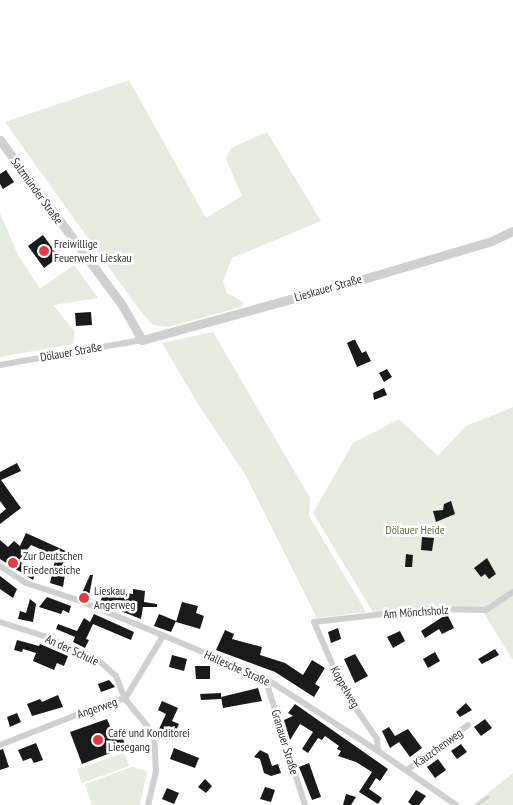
<!DOCTYPE html>
<html>
<head>
<meta charset="utf-8">
<style>
  body { margin:0 }
  #map { position:relative; width:513px; height:805px; overflow:hidden; background:#fff; font-family:"PT Sans Narrow",sans-serif }
  div>[style] { position:absolute }
  .green>* { inset:0; background:#e6ecdf }
  .building>* { inset:0; background:#1a1a1a }
  .service>* { height:3px; margin:-1.5px; padding:0 1.5px; transform-origin:1.5px; border-radius:1.5px; background:#d0d0d0 }
  .minor>* { height:6px; margin:-3px; padding:0 3px; transform-origin:3px; border-radius:3px; background:#d0d0d0 }
  .tertiary>* { height:9px; margin:-4.5px; padding:0 4.5px; transform-origin:4.5px; border-radius:4.5px; background:#d0d0d0 }
  .dots>* { width:14px; height:14px; translate:-50% -50%; box-sizing:border-box; border:2px solid #fff; border-radius:50% }
  span { translate:-50% -50%; white-space:nowrap; text-align:center; line-height:1.15; -webkit-text-stroke:5px #fff; paint-order:stroke }
  .street-label { font-size:12px; color:#333 }
  .poi-label { font-size:12px; color:#333 }
  .left { translate:0 -50%; text-align:left }
  .park-label { font-size:12px; color:#56703f }
</style>
</head>
<body>
<div id="map">
  <div class="green">
    <div style="clip-path:polygon(129px 80px,206px 218px,242px 196px,226px 159px,231px 148px,267px 132px,321px 221px,232px 258px,223px 281px,227px 293px,243px 302px,242px 307px,168px 327px,153px 325px,138px 308px,5px 122px)"></div>
    <div style="clip-path:polygon(0 213px,18px 255px,40px 289px,74px 265px,98px 298px,53px 305px,75px 332px,73px 344px,0 357px)"></div>
    <div style="clip-path:polygon(213px 332px,310px 498px,309px 516px,366px 612px,317px 618px,245px 474px,198px 404px,162px 343px)"></div>
    <div style="clip-path:polygon(513px 407px,513px 660px,480px 607px,427px 607px,373px 612px,313px 513px,353px 443px,399px 419px,438px 456px,466px 426px)"></div>
    <div style="clip-path:polygon(124px 753px,129px 766px,82px 783px,77px 769px)"></div>
    <div style="clip-path:polygon(132px 767px,147px 771px,140px 805px,92px 805px,85px 784px)"></div>
    <div style="clip-path:polygon(513px 773px,513px 805px,473px 805px)"></div>
  </div>
  <div class="building">
    <div style="clip-path:polygon(6px 170px,14px 182px,3px 189px,0 184px,0 174px)"></div>
    <div style="clip-path:polygon(43px 235px,59px 257px,44px 268px,28px 246px)"></div>
    <div style="clip-path:polygon(91px 312px,92px 325px,76px 326px,75px 313px)"></div>
    <div style="clip-path:polygon(353px 340px,355px 340px,362px 353px,366px 351px,371px 361px,357px 367px,347px 343px)"></div>
    <div style="clip-path:polygon(387px 369px,392px 377px,384px 382px,379px 373px)"></div>
    <div style="clip-path:polygon(384px 388px,387px 395px,374px 400px,373px 393px)"></div>
    <div style="clip-path:polygon(17px 463px,21px 471px,1px 480px,21px 508px,0 524px,0 514px,6px 509px,0 501px,0 472px)"></div>
    <div style="clip-path:polygon(451px 501px,455px 514px,436px 522px,433px 511px,443px 510px,444px 504px)"></div>
    <div style="clip-path:polygon(26px 533px,68px 552px,61px 568px,66px 568px,63px 587px,50px 583px,56px 556px,31px 545px,19px 560px,26px 566px,37px 569px,33px 580px,0 559px,0 540px,8px 547px,14px 541px,20px 546px)"></div>
    <div style="clip-path:polygon(422px 537px,434px 538px,432px 551px,421px 550px)"></div>
    <div style="clip-path:polygon(406px 554px,413px 555px,412px 567px,405px 567px)"></div>
    <div style="clip-path:polygon(487px 558px,496px 574px,489px 579px,485px 574px,481px 577px,474px 568px)"></div>
    <div style="clip-path:polygon(90px 575px,93px 575px,89px 596px,82px 593px)"></div>
    <div style="clip-path:polygon(0 576px,17px 589px,13px 598px,0 589px)"></div>
    <div style="clip-path:polygon(133px 589px,145px 591px,144px 602px,157px 604px,157px 607px,143px 607px,141px 619px,100px 603px,104px 590px,117px 595px,118px 592px,133px 594px)"></div>
    <div style="clip-path:polygon(47px 597px,71px 606px,69px 613px,63px 610px,61px 614px,39px 607px)"></div>
    <div style="clip-path:polygon(30px 599px,36px 604px,33px 622px,18px 619px,20px 611px,26px 613px)"></div>
    <div style="clip-path:polygon(182px 602px,198px 606px,196px 613px,204px 616px,200px 629px,176px 622px)"></div>
    <div style="clip-path:polygon(94px 614px,134px 632px,131px 640px,93px 624px,86px 639px,89px 640px,85px 648px,73px 642px,75px 637px,56px 629px,58px 624px,77px 631px,84px 618px,90px 622px)"></div>
    <div style="clip-path:polygon(159px 614px,176px 621px,171px 632px,154px 626px)"></div>
    <div style="clip-path:polygon(447px 614px,454px 628px,442px 634px,439px 629px,425px 638px,421px 631px)"></div>
    <div style="clip-path:polygon(338px 628px,341px 639px,331px 643px,328px 632px)"></div>
    <div style="clip-path:polygon(225px 630px,234px 634px,232px 639px,262px 647px,260px 655px,285px 663px,303px 675px,312px 660px,325px 668px,315px 684px,320px 687px,314px 697px,275px 672px,216px 650px)"></div>
    <div style="clip-path:polygon(400px 631px,405px 641px,393px 648px,387px 637px)"></div>
    <div style="clip-path:polygon(17px 640px,39px 646px,40px 644px,68px 656px,64px 666px,57px 663px,54px 670px,33px 661px,36px 653px,23px 649px,22px 652px,14px 650px)"></div>
    <div style="clip-path:polygon(495px 649px,499px 655px,482px 664px,478px 659px)"></div>
    <div style="clip-path:polygon(435px 652px,440px 661px,428px 668px,423px 659px)"></div>
    <div style="clip-path:polygon(355px 654px,368px 676px,355px 683px,344px 659px)"></div>
    <div style="clip-path:polygon(172px 655px,187px 659px,184px 671px,169px 667px)"></div>
    <div style="clip-path:polygon(195px 666px,210px 666px,210px 679px,196px 679px)"></div>
    <div style="clip-path:polygon(109px 680px,115px 687px,101px 692px,98px 684px)"></div>
    <div style="clip-path:polygon(258px 688px,262px 701px,223px 708px,221px 697px)"></div>
    <div style="clip-path:polygon(221px 693px,221px 699px,201px 700px,200px 694px)"></div>
    <div style="clip-path:polygon(58px 695px,63px 707px,32px 716px,27px 704px,40px 699px,42px 702px)"></div>
    <div style="clip-path:polygon(162px 701px,178px 708px,172px 721px,179px 724px,174px 735px,159px 729px,166px 714px,158px 710px)"></div>
    <div style="clip-path:polygon(466px 703px,472px 710px,460px 717px,456px 712px)"></div>
    <div style="clip-path:polygon(295px 704px,388px 769px,380px 781px,376px 778px,369px 789px,382px 798px,378px 804px,359px 792px,372px 772px,356px 762px,338px 756px,341px 751px,337px 749px,339px 746px,325px 736px,322px 740px,318px 738px,308px 753px,302px 749px,313px 732px,300px 724px,290px 740px,284px 720px,293px 716px,288px 713px)"></div>
    <div style="clip-path:polygon(17px 713px,21px 722px,10px 727px,7px 717px)"></div>
    <div style="clip-path:polygon(107px 719px,113px 733px,120px 731px,126px 747px,82px 764px,70px 732px)"></div>
    <div style="clip-path:polygon(485px 719px,492px 728px,481px 736px,474px 727px)"></div>
    <div style="clip-path:polygon(389px 727px,395px 736px,408px 729px,422px 748px,410px 757px,399px 742px,390px 748px,382px 731px)"></div>
    <div style="clip-path:polygon(36px 743px,43px 760px,34px 763px,31px 758px,23px 761px,18px 750px)"></div>
    <div style="clip-path:polygon(461px 744px,467px 752px,457px 759px,451px 751px)"></div>
    <div style="clip-path:polygon(174px 748px,199px 758px,195px 768px,170px 759px)"></div>
    <div style="clip-path:polygon(3px 749px,9px 767px,0 770px,0 750px)"></div>
    <div style="clip-path:polygon(260px 750px,268px 754px,272px 766px,278px 764px,281px 773px,271px 776px,264px 773px,260px 759px,254px 757px)"></div>
    <div style="clip-path:polygon(438px 759px,446px 770px,435px 778px,427px 767px)"></div>
    <div style="clip-path:polygon(309px 763px,321px 797px,312px 800px,299px 767px)"></div>
    <div style="clip-path:polygon(205px 779px,212px 786px,206px 793px,198px 787px)"></div>
    <div style="clip-path:polygon(265px 787px,275px 790px,271px 802px,260px 799px)"></div>
    <div style="clip-path:polygon(167px 788px,179px 793px,174px 804px,162px 799px)"></div>
    <div style="clip-path:polygon(416px 790px,426px 796px,419px 805px,412px 805px,408px 802px)"></div>
    <div style="clip-path:polygon(346px 794px,356px 797px,351px 805px,343px 805px)"></div>
  </div>
  <div class="service">
    <div style="left:476px;top:805px;width:14px;rotate:-36deg"></div>
  </div>
  <div class="minor">
    <div style="left:0;top:365px;width:144px;rotate:-10deg"></div>
    <div style="left:0;top:566px;width:31px;rotate:33deg"></div>
    <div style="left:26px;top:583px;width:60px;rotate:18.4deg"></div>
    <div style="left:83px;top:602px;width:197px;rotate:22.7deg"></div>
    <div style="left:265px;top:678px;width:135px;rotate:32.9deg"></div>
    <div style="left:378px;top:751px;width:95px;rotate:34.7deg"></div>
    <div style="left:0;top:622px;width:46px;rotate:17.7deg"></div>
    <div style="left:44px;top:636px;width:58px;rotate:23.5deg"></div>
    <div style="left:97px;top:659px;width:25px;rotate:42deg"></div>
    <div style="left:116px;top:676px;width:25px;rotate:69deg"></div>
    <div style="left:125px;top:699px;width:45px;rotate:50.4deg"></div>
    <div style="left:154px;top:734px;width:37px;rotate:87deg"></div>
    <div style="left:156px;top:771px;width:35px;rotate:103deg"></div>
    <div style="left:265px;top:678px;width:133px;rotate:72.5deg"></div>
    <div style="left:125px;top:699px;width:74px;rotate:-58.9deg"></div>
    <div style="left:0;top:745px;width:123px;rotate:-21.5deg"></div>
    <div style="left:114px;top:700px;width:11px;rotate:-5deg"></div>
    <div style="left:378px;top:751px;width:12px;rotate:-95deg"></div>
    <div style="left:377px;top:739px;width:58px;rotate:-124.5deg"></div>
    <div style="left:344px;top:691px;width:75px;rotate:-113.5deg"></div>
    <div style="left:314px;top:622px;width:114px;rotate:-6.6deg"></div>
    <div style="left:427px;top:609px;width:59px;rotate:1deg"></div>
    <div style="left:486px;top:610px;width:32px;rotate:-34deg"></div>
    <div style="left:407px;top:770px;width:76px;rotate:-36.4deg"></div>
  </div>
  <div class="tertiary">
    <div style="left:0;top:140px;width:205px;rotate:53.5deg"></div>
    <div style="left:122px;top:305px;width:40px;rotate:60.3deg"></div>
    <div style="left:142px;top:340px;width:212px;rotate:-15.4deg"></div>
    <div style="left:346px;top:284px;width:149px;rotate:-16.4deg"></div>
    <div style="left:489px;top:242px;width:26px;rotate:-25deg"></div>
  </div>
  <div class="dots">
    <div style="left:44px;top:251px;background:#e63946"></div>
    <div style="left:13px;top:563px;background:#e63946"></div>
    <div style="left:84px;top:598px;background:#e63946"></div>
    <div style="left:98px;top:740px;background:#e63946"></div>
  </div>
  <div class="street-label">
    <span style="left:37px;top:191px;rotate:54deg">Salzmünder Straße</span>
    <span style="left:328px;top:288px;rotate:-16deg">Lieskauer Straße</span>
    <span style="left:71px;top:352px;rotate:-10deg">Dölauer Straße</span>
    <span style="left:416px;top:612px;rotate:-4deg">Am Mönchsholz</span>
    <span style="left:72px;top:650px;rotate:25deg">An der Schule</span>
    <span style="left:237px;top:668px;rotate:24deg">Hallesche Straße</span>
    <span style="left:345px;top:687px;rotate:60deg">Koppelweg</span>
    <span style="left:97px;top:708px;rotate:-19deg">Angerweg</span>
    <span style="left:285px;top:742px;rotate:73deg">Granauer Straße</span>
    <span style="left:438px;top:748px;rotate:-36deg">Käuzchenweg</span>
  </div>
  <div class="poi-label">
    <span class="left" style="left:54px;top:251px">Freiwillige<br>Feuerwehr Lieskau</span>
    <span class="left" style="left:23px;top:563px">Zur Deutschen<br>Friedenseiche</span>
    <span class="left" style="left:94px;top:598px">Lieskau,<br>Angerweg</span>
    <span class="left" style="left:108px;top:740px">Café und Konditorei<br>Liesegang</span>
  </div>
  <div class="park-label">
    <span style="left:415px;top:530px">Dölauer Heide</span>
  </div>
</div>
</body>
</html>
